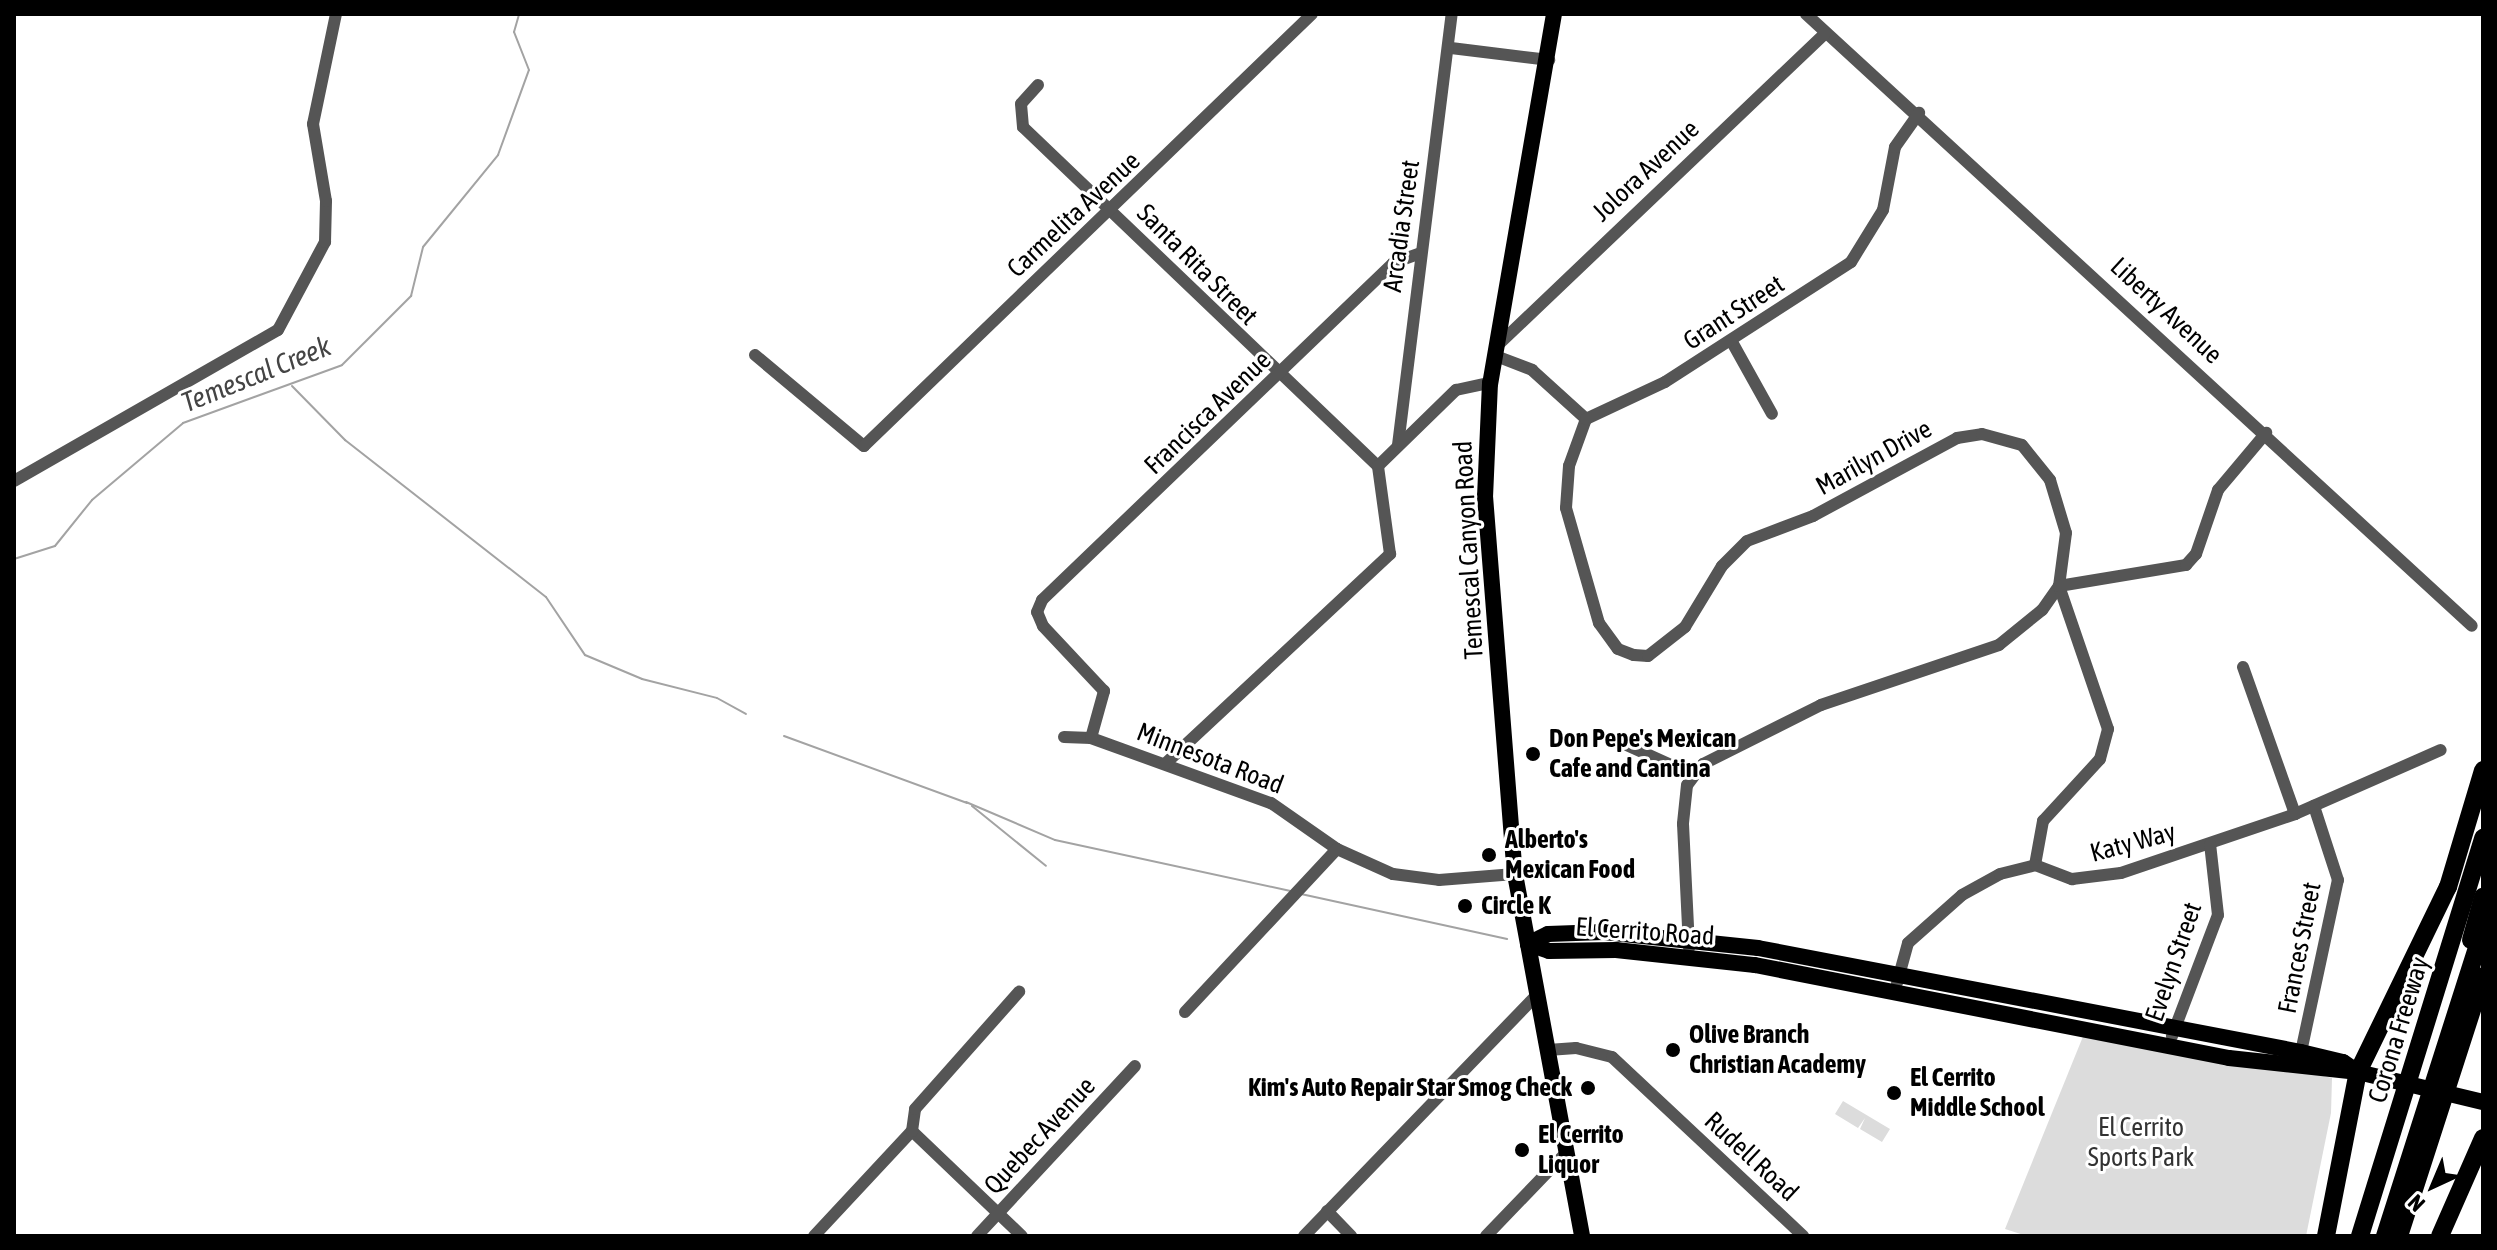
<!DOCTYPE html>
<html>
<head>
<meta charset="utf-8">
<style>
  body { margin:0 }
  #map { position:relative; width:2497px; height:1250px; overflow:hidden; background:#fff; font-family:"Asap Condensed",sans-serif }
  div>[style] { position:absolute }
  .green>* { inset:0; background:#dcdcdc }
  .stream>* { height:2px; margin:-1px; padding:0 1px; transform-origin:1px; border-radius:1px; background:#a3a3a3 }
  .minor>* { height:12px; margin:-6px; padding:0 6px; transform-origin:6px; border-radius:6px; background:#555 }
  .major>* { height:16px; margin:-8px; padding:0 8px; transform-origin:8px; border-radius:8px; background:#000 }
  .highway>* { height:18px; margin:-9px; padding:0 9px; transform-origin:9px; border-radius:9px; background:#000 }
  .dots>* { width:22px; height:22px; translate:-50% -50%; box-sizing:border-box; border:4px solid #fff; border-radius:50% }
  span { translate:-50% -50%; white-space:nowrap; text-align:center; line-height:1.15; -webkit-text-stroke:6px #fff; paint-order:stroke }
  .street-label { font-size:26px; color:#000 }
  .poi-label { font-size:26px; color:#000; font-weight:700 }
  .left { translate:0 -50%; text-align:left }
  .right { translate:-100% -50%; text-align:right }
  .park-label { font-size:26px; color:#333 }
  .water-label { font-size:28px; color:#444; font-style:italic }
  .frame { position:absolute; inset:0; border:16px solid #000; pointer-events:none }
  .north { position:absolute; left:2393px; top:1146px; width:80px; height:80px; -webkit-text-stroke:6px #fff; paint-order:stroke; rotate:224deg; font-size:22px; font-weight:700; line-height:32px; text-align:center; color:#000 }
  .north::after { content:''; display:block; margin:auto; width:28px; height:36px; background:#000; clip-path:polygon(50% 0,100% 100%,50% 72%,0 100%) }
</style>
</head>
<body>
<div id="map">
  <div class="green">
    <div style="clip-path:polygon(2084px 1034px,2226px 1053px,2332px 1078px,2331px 1113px,2306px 1236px,2027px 1236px,2005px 1229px)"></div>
    <div style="clip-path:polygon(1843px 1101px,1890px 1129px,1882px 1142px,1860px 1129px,1865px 1118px,1858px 1128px,1835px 1114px)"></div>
  </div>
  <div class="stream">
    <div style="left:292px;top:386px;width:76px;rotate:45.5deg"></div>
    <div style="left:345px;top:440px;width:255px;rotate:38deg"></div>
    <div style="left:546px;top:597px;width:70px;rotate:56.1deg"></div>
    <div style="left:585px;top:655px;width:62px;rotate:22.8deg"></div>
    <div style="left:642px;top:679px;width:77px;rotate:14.2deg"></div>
    <div style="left:717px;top:698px;width:33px;rotate:29deg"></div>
    <div style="left:14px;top:559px;width:43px;rotate:-17.6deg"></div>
    <div style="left:55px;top:546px;width:59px;rotate:-51.2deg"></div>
    <div style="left:92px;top:500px;width:119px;rotate:-40.2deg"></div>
    <div style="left:183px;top:423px;width:169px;rotate:-20deg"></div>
    <div style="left:342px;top:365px;width:98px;rotate:-45deg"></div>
    <div style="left:411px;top:296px;width:50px;rotate:-76.2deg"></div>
    <div style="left:423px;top:247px;width:119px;rotate:-50.8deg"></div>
    <div style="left:498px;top:155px;width:90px;rotate:-70deg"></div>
    <div style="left:529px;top:70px;width:41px;rotate:-111.5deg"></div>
    <div style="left:514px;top:32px;width:19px;rotate:-74deg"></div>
    <div style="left:784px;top:736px;width:195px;rotate:20.1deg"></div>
    <div style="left:966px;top:802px;width:97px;rotate:23.1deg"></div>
    <div style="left:1055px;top:840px;width:241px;rotate:12.2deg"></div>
    <div style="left:972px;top:806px;width:95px;rotate:39deg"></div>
    <div style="left:1301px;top:894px;width:211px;rotate:12.3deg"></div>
  </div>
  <div class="minor">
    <div style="left:1806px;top:14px;width:904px;rotate:42.58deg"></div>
    <div style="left:1451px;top:48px;width:99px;rotate:7deg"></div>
    <div style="left:1038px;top:85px;width:25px;rotate:132deg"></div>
    <div style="left:1021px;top:104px;width:23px;rotate:85deg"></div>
    <div style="left:1023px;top:127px;width:491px;rotate:43.7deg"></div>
    <div style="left:1732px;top:342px;width:82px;rotate:60.9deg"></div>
    <div style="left:1499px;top:344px;width:450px;rotate:-43.6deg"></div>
    <div style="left:755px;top:355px;width:142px;rotate:39.9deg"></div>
    <div style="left:864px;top:446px;width:622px;rotate:-43.96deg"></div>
    <div style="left:1496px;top:356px;width:39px;rotate:21deg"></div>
    <div style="left:1532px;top:370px;width:73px;rotate:42.2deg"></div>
    <div style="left:1586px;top:419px;width:50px;rotate:109.9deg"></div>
    <div style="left:1569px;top:466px;width:42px;rotate:94.1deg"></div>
    <div style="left:1566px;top:508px;width:120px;rotate:74deg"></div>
    <div style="left:1599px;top:623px;width:32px;rotate:54deg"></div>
    <div style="left:1618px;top:649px;width:17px;rotate:21deg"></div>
    <div style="left:1634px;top:655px;width:14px;rotate:4deg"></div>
    <div style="left:1648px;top:656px;width:47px;rotate:-38.1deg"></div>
    <div style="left:1685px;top:627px;width:71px;rotate:-58.8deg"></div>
    <div style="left:1722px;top:566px;width:35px;rotate:-45deg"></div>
    <div style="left:1747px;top:541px;width:71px;rotate:-20.7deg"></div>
    <div style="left:1813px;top:516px;width:164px;rotate:-28.4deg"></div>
    <div style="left:1957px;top:438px;width:25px;rotate:-9deg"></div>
    <div style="left:1982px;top:434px;width:41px;rotate:15.4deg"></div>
    <div style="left:2022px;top:445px;width:45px;rotate:51.3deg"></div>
    <div style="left:2050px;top:480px;width:55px;rotate:73.2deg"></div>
    <div style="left:2066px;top:533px;width:53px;rotate:97.5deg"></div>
    <div style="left:2059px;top:586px;width:29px;rotate:125deg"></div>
    <div style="left:2042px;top:610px;width:55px;rotate:140.9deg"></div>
    <div style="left:1999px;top:645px;width:188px;rotate:161.4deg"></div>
    <div style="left:1821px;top:705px;width:132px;rotate:153.4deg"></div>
    <div style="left:1703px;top:764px;width:26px;rotate:127deg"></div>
    <div style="left:1687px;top:785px;width:39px;rotate:96deg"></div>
    <div style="left:1683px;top:824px;width:124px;rotate:87.2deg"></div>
    <div style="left:1586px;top:419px;width:87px;rotate:-25.1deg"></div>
    <div style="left:1665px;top:382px;width:221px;rotate:-32.8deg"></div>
    <div style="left:1851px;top:262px;width:61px;rotate:-58.4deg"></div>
    <div style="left:1883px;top:210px;width:64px;rotate:-79.2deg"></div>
    <div style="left:1895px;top:147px;width:42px;rotate:-54.8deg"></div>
    <div style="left:1398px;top:445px;width:434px;rotate:-82.9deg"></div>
    <div style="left:1378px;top:466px;width:109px;rotate:-44.3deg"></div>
    <div style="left:1456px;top:390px;width:35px;rotate:-12deg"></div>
    <div style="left:14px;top:481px;width:304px;rotate:-29.8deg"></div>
    <div style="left:278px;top:330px;width:100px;rotate:-61.9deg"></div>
    <div style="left:325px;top:242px;width:41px;rotate:-88.6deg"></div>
    <div style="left:326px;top:201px;width:78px;rotate:-99.6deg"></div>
    <div style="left:313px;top:124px;width:112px;rotate:-78.2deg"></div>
    <div style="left:2243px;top:667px;width:156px;rotate:70.5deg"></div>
    <div style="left:1064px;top:737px;width:27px;rotate:2deg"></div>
    <div style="left:1091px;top:738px;width:191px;rotate:19.9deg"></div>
    <div style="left:1271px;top:803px;width:80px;rotate:34.9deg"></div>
    <div style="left:1337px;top:849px;width:61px;rotate:24.1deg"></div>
    <div style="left:1393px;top:874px;width:46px;rotate:7.4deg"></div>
    <div style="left:1439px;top:880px;width:76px;rotate:-4.5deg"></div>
    <div style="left:1091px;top:738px;width:49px;rotate:-74.5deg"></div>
    <div style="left:1104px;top:691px;width:89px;rotate:-133.2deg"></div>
    <div style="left:1043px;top:626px;width:15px;rotate:-113deg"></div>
    <div style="left:1037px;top:612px;width:13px;rotate:-67deg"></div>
    <div style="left:1042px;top:600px;width:487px;rotate:-43.8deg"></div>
    <div style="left:1393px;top:263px;width:27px;rotate:-20deg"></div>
    <div style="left:1620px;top:742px;width:80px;rotate:24.3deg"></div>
    <div style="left:1165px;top:764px;width:308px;rotate:-43deg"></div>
    <div style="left:1390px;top:554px;width:89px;rotate:-97.8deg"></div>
    <div style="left:2035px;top:865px;width:45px;rotate:-79.7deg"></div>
    <div style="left:2043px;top:821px;width:84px;rotate:-47.4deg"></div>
    <div style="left:2100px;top:759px;width:31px;rotate:-75deg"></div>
    <div style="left:2108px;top:729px;width:151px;rotate:-108.9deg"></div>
    <div style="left:2059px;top:586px;width:129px;rotate:-9.4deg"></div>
    <div style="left:2186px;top:565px;width:15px;rotate:-48deg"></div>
    <div style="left:2196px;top:554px;width:68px;rotate:-71deg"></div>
    <div style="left:2218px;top:490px;width:75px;rotate:-49.9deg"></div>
    <div style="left:1897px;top:983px;width:41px;rotate:-74.6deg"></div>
    <div style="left:1908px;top:943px;width:72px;rotate:-41.6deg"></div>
    <div style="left:1962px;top:895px;width:43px;rotate:-28.9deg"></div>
    <div style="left:2000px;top:874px;width:36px;rotate:-14deg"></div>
    <div style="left:2035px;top:865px;width:40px;rotate:21deg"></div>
    <div style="left:2072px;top:879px;width:49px;rotate:-7deg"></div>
    <div style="left:2121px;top:873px;width:184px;rotate:-18.7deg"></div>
    <div style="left:2295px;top:814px;width:159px;rotate:-23.7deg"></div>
    <div style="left:1185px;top:1012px;width:223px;rotate:-47deg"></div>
    <div style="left:2172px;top:1036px;width:129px;rotate:-69.2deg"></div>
    <div style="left:2218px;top:915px;width:71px;rotate:-96.4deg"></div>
    <div style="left:1548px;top:1050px;width:28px;rotate:-4deg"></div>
    <div style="left:1576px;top:1048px;width:37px;rotate:14deg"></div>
    <div style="left:1612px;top:1057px;width:262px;rotate:43.1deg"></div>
    <div style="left:2301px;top:1052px;width:176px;rotate:-77.9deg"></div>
    <div style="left:2338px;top:880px;width:78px;rotate:-108deg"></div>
    <div style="left:912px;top:1131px;width:152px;rotate:43.7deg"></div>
    <div style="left:1327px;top:1211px;width:35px;rotate:46deg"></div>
    <div style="left:814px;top:1236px;width:144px;rotate:-47deg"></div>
    <div style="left:912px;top:1131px;width:22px;rotate:-82deg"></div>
    <div style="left:915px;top:1109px;width:157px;rotate:-48.4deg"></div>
    <div style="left:977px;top:1236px;width:232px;rotate:-47.1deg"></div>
    <div style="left:1304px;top:1236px;width:337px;rotate:-46deg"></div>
    <div style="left:1486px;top:1236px;width:115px;rotate:-46.1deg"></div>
  </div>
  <div class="major">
    <div style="left:1554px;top:14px;width:375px;rotate:99.8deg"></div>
    <div style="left:1490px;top:383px;width:113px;rotate:92.5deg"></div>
    <div style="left:1485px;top:496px;width:379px;rotate:85.5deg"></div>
    <div style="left:1515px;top:874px;width:368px;rotate:79.5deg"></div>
    <div style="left:1528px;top:944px;width:22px;rotate:18deg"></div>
    <div style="left:1549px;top:951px;width:67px;rotate:-0.9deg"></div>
    <div style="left:1616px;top:950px;width:140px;rotate:6.2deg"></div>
    <div style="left:1755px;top:965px;width:483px;rotate:11.1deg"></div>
    <div style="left:2229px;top:1058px;width:130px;rotate:6.2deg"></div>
    <div style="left:2358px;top:1072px;width:129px;rotate:13.5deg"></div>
    <div style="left:1528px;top:944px;width:22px;rotate:-27deg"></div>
    <div style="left:1548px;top:934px;width:56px;rotate:-2deg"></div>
    <div style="left:1604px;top:932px;width:155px;rotate:5.9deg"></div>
    <div style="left:1758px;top:948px;width:553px;rotate:10.84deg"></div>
    <div style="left:2301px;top:1052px;width:43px;rotate:13.4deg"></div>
    <div style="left:2343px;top:1062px;width:18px;rotate:34deg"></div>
  </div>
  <div class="highway">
    <div style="left:2471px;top:940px;width:45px;rotate:-74.4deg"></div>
    <div style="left:2326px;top:1236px;width:167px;rotate:-79deg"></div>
    <div style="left:2358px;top:1072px;width:206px;rotate:-64.1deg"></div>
    <div style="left:2448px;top:887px;width:122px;rotate:-73.3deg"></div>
    <div style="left:2360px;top:1236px;width:417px;rotate:-72.8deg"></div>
    <div style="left:2385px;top:1236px;width:323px;rotate:-72.3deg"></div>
    <div style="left:2399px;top:1236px;width:273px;rotate:-72.1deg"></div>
    <div style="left:2440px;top:1236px;width:107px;rotate:-66.3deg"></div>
  </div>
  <div class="dots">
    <div style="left:1533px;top:754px;background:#000"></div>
    <div style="left:1489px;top:855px;background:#000"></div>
    <div style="left:1465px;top:906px;background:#000"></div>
    <div style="left:1673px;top:1050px;background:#000"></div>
    <div style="left:1588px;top:1088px;background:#000"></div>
    <div style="left:1894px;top:1093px;background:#000"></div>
    <div style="left:1522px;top:1150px;background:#000"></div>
  </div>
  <div class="street-label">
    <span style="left:1646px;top:171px;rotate:-43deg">Jolora Avenue</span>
    <span style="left:1074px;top:215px;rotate:-43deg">Carmelita Avenue</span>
    <span style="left:1402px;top:226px;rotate:-82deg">Arcadia Street</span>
    <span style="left:1197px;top:265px;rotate:45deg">Santa Rita Street</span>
    <span style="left:2166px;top:311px;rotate:43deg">Liberty Avenue</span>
    <span style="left:1734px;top:313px;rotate:-33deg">Grant Street</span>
    <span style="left:1208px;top:413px;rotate:-44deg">Francisca Avenue</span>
    <span style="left:1874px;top:458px;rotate:-29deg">Marilyn Drive</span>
    <span style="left:1469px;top:550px;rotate:-93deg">Temescal Canyon Road</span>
    <span style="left:1210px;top:759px;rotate:21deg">Minnesota Road</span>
    <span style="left:2133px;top:843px;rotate:-15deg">Katy Way</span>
    <span style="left:1645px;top:932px;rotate:4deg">El Cerrito Road</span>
    <span style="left:2300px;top:948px;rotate:-79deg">Frances Street</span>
    <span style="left:2174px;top:962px;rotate:-71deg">Evelyn Street</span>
    <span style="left:2399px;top:1030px;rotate:-73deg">Corona Freeway</span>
    <span style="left:1040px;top:1136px;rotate:-47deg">Quebec Avenue</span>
    <span style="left:1751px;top:1157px;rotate:43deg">Rudell Road</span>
  </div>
  <div class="poi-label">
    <span class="left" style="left:1549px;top:754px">Don Pepe's Mexican<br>Cafe and Cantina</span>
    <span class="left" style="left:1505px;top:855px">Alberto's<br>Mexican Food</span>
    <span class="left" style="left:1481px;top:906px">Circle K</span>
    <span class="left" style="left:1689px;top:1050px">Olive Branch<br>Christian Academy</span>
    <span class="left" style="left:1910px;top:1093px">El Cerrito<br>Middle School</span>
    <span class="right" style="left:1572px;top:1088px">Kim's Auto Repair Star Smog Check</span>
    <span class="left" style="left:1538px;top:1150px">El Cerrito<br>Liquor</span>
  </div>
  <div class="park-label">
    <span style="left:2141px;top:1143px">El Cerrito<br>Sports Park</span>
  </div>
  <div class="water-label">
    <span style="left:256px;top:374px;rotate:-22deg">Temescal Creek</span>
  </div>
  <div class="frame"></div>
  <div class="north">N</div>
</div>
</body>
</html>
